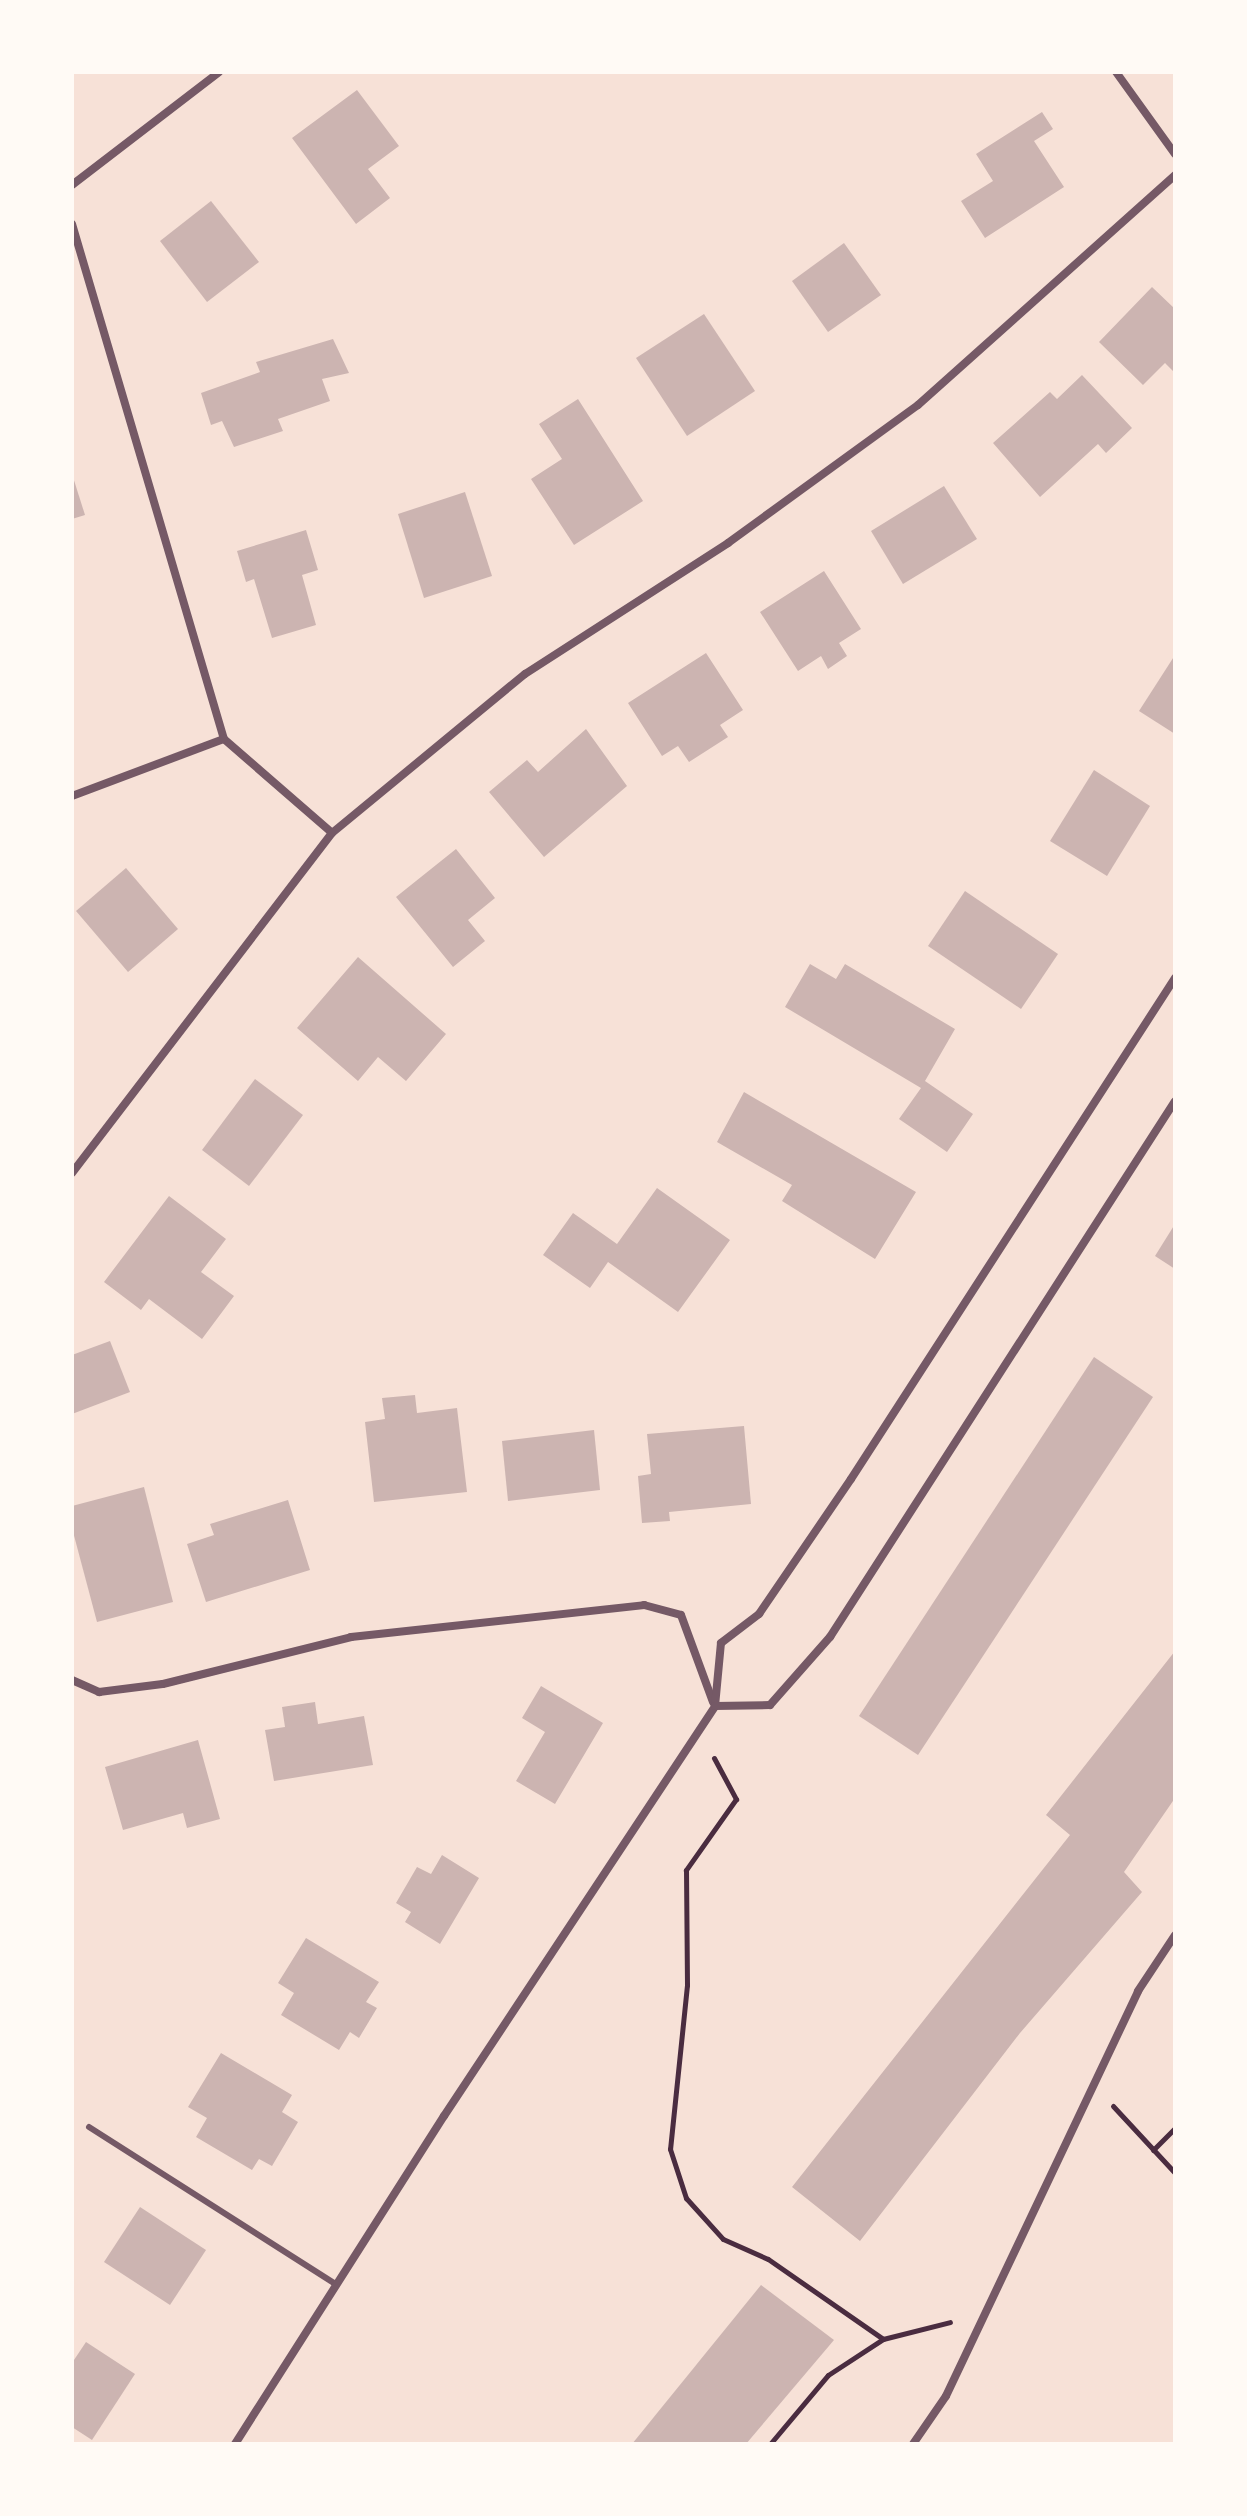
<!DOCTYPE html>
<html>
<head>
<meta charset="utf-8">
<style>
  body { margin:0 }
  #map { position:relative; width:1247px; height:2516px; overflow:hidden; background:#f7e1d7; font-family:Commissioner,sans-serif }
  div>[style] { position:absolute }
  .building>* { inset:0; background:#ccb4b1 }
  .path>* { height:5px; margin:-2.5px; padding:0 2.5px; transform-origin:2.5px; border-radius:2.5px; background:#4a2c40 }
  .service>* { height:6px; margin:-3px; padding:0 3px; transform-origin:3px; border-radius:3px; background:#755966 }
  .minor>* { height:8px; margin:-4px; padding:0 4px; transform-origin:4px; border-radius:4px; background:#755966 }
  span { translate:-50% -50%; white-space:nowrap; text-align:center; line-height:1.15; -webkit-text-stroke:6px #fffaf5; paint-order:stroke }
  .frame { position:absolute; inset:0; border:74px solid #fffaf5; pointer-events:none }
</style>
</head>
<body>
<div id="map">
  <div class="building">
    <div style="clip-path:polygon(357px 90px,399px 146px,368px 169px,390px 198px,356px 224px,292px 138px)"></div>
    <div style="clip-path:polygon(1042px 112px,1053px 129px,1034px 141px,1064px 187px,985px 238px,961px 201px,993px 181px,976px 154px)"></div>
    <div style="clip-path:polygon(211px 201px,259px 262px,207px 302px,160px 241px)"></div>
    <div style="clip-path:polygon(844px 243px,881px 295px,828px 332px,792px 281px)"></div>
    <div style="clip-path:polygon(1152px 287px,1175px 309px,1175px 373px,1165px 363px,1143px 385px,1099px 342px)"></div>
    <div style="clip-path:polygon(704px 314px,755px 391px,687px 436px,636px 358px)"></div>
    <div style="clip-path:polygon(333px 339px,349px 373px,322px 379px,330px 401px,278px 419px,283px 431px,234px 447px,222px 421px,211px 425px,201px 393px,260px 372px,256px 362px)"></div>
    <div style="clip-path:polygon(1082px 375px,1132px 428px,1106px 453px,1098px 444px,1040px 497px,993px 443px,1050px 392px,1057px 399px)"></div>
    <div style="clip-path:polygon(578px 399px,643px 501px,574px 545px,531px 479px,562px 459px,539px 424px)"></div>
    <div style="clip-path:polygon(72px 474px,85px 515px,72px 519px)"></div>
    <div style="clip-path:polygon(944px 486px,977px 539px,903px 584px,871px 531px)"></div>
    <div style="clip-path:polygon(465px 492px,492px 576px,424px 598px,398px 514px)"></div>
    <div style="clip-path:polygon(306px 530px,318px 570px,302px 575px,316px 625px,272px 638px,254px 579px,246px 582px,237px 551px)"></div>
    <div style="clip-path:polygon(824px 571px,861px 629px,839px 643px,847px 656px,828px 669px,821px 656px,798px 671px,760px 612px)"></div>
    <div style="clip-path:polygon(706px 653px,743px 710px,720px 725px,728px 737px,689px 762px,678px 746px,662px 756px,628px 703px)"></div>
    <div style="clip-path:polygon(1175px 655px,1175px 734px,1139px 711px)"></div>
    <div style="clip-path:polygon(586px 729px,627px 786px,544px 857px,489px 792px,527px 760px,538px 772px)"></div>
    <div style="clip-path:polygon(1094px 770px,1150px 806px,1107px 876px,1050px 841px)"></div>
    <div style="clip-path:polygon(456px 849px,495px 898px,468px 920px,485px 941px,453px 967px,396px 897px)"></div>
    <div style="clip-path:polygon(126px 868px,178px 929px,128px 972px,76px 911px)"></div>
    <div style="clip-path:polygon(965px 891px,1058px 954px,1021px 1009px,928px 946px)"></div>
    <div style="clip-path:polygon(358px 957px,446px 1034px,406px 1081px,378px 1057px,358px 1081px,297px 1028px)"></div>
    <div style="clip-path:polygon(810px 964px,836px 979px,845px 964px,955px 1029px,925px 1081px,973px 1114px,947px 1152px,899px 1119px,921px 1088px,785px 1007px)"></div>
    <div style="clip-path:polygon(255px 1079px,303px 1115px,249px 1186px,202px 1150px)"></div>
    <div style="clip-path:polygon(744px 1092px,916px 1192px,875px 1259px,782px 1201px,792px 1185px,717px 1142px)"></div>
    <div style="clip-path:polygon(657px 1188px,730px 1240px,678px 1312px,608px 1262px,590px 1288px,543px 1255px,573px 1213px,617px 1244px)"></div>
    <div style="clip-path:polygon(169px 1196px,226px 1239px,201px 1272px,234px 1296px,202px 1339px,149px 1299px,141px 1310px,104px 1282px)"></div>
    <div style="clip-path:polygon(1175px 1224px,1175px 1269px,1155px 1256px)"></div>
    <div style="clip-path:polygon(110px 1341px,130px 1392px,72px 1414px,72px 1355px)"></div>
    <div style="clip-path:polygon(1094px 1357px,1153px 1397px,918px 1755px,859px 1716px)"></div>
    <div style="clip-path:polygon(415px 1395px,417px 1413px,457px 1408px,467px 1492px,374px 1502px,365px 1422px,385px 1419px,382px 1398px)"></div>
    <div style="clip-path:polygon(744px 1426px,751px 1504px,669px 1512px,670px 1521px,642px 1523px,638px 1476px,651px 1474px,647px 1434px)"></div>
    <div style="clip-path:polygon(594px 1430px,600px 1490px,508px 1501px,502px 1441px)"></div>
    <div style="clip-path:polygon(144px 1487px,173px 1602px,97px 1622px,72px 1528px,72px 1506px)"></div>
    <div style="clip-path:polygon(288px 1500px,310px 1570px,206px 1602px,187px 1544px,214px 1535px,210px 1524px)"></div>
    <div style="clip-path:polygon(1175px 1651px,1175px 1798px,1124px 1872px,1142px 1892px,1020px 2033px,860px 2241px,792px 2187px,1070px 1835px,1046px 1815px)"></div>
    <div style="clip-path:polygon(541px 1686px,603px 1723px,555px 1804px,516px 1781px,545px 1732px,522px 1718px)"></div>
    <div style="clip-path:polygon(315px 1702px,318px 1724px,364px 1716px,373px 1765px,274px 1781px,265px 1730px,285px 1727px,282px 1707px)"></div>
    <div style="clip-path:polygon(198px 1740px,220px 1819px,187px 1828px,183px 1813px,123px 1830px,105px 1767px)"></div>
    <div style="clip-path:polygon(442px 1855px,479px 1878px,440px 1944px,405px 1922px,411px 1912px,396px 1903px,417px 1867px,431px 1874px)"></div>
    <div style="clip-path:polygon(306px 1938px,379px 1982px,366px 2002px,377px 2008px,359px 2038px,350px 2032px,339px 2050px,281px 2015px,294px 1993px,278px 1983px)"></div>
    <div style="clip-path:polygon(221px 2053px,292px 2095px,282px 2112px,298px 2122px,272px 2166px,259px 2159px,252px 2170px,196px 2137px,207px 2118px,188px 2107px)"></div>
    <div style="clip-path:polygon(140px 2207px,206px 2250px,170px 2305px,104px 2262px)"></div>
    <div style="clip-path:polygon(761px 2285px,834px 2340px,746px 2444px,632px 2444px)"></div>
    <div style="clip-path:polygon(86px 2342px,135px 2374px,92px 2440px,72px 2427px,72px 2363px)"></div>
  </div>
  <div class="path">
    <div style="left:714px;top:1758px;width:47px;rotate:61.8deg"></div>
    <div style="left:736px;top:1799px;width:87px;rotate:125.2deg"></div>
    <div style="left:686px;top:1870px;width:115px;rotate:89.5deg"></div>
    <div style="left:687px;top:1985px;width:165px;rotate:95.9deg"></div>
    <div style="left:670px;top:2149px;width:52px;rotate:71.9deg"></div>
    <div style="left:686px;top:2198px;width:55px;rotate:47.9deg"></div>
    <div style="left:723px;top:2239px;width:49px;rotate:24deg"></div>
    <div style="left:768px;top:2259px;width:140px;rotate:34.8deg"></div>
    <div style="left:1113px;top:2106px;width:91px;rotate:47.2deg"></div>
    <div style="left:1153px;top:2150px;width:31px;rotate:-45deg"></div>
    <div style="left:770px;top:2444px;width:90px;rotate:-50deg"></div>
    <div style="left:828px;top:2375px;width:66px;rotate:-33.2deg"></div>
    <div style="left:883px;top:2339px;width:69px;rotate:-14.2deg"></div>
  </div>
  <div class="service">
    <div style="left:89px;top:2127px;width:292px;rotate:32.5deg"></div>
  </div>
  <div class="minor">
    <div style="left:1116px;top:72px;width:101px;rotate:54.3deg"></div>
    <div style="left:72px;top:185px;width:185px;rotate:-37.5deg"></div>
    <div style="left:72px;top:224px;width:537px;rotate:73.56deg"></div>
    <div style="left:224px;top:739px;width:143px;rotate:41deg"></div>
    <div style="left:72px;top:796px;width:162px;rotate:-20.6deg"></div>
    <div style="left:72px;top:1173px;width:428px;rotate:-52.6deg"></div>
    <div style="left:332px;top:833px;width:250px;rotate:-39.5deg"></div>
    <div style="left:525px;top:674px;width:242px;rotate:-32.8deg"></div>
    <div style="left:728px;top:543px;width:235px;rotate:-36deg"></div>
    <div style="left:918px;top:405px;width:345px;rotate:-41.8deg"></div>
    <div style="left:72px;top:1680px;width:30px;rotate:24deg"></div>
    <div style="left:99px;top:1692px;width:64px;rotate:-7.1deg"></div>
    <div style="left:163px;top:1684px;width:194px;rotate:-14deg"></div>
    <div style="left:351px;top:1637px;width:295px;rotate:-6.2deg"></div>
    <div style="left:644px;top:1605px;width:38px;rotate:15deg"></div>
    <div style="left:681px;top:1615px;width:93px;rotate:69.8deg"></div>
    <div style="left:715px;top:1706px;width:63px;rotate:-84.6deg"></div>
    <div style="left:721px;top:1643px;width:48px;rotate:-37.3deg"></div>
    <div style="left:759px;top:1614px;width:163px;rotate:-55.7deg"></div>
    <div style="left:851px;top:1479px;width:597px;rotate:-57.11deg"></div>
    <div style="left:235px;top:2444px;width:389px;rotate:-57.5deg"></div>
    <div style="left:444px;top:2116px;width:491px;rotate:-56.5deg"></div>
    <div style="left:715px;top:1706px;width:55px;rotate:-1deg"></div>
    <div style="left:770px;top:1705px;width:91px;rotate:-48.6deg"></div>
    <div style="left:830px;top:1637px;width:637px;rotate:-57.23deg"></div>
    <div style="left:913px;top:2444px;width:58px;rotate:-55.5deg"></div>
    <div style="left:946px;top:2396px;width:448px;rotate:-64.6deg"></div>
    <div style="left:1138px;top:1991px;width:67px;rotate:-56.5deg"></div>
  </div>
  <div class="frame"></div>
</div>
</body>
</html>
